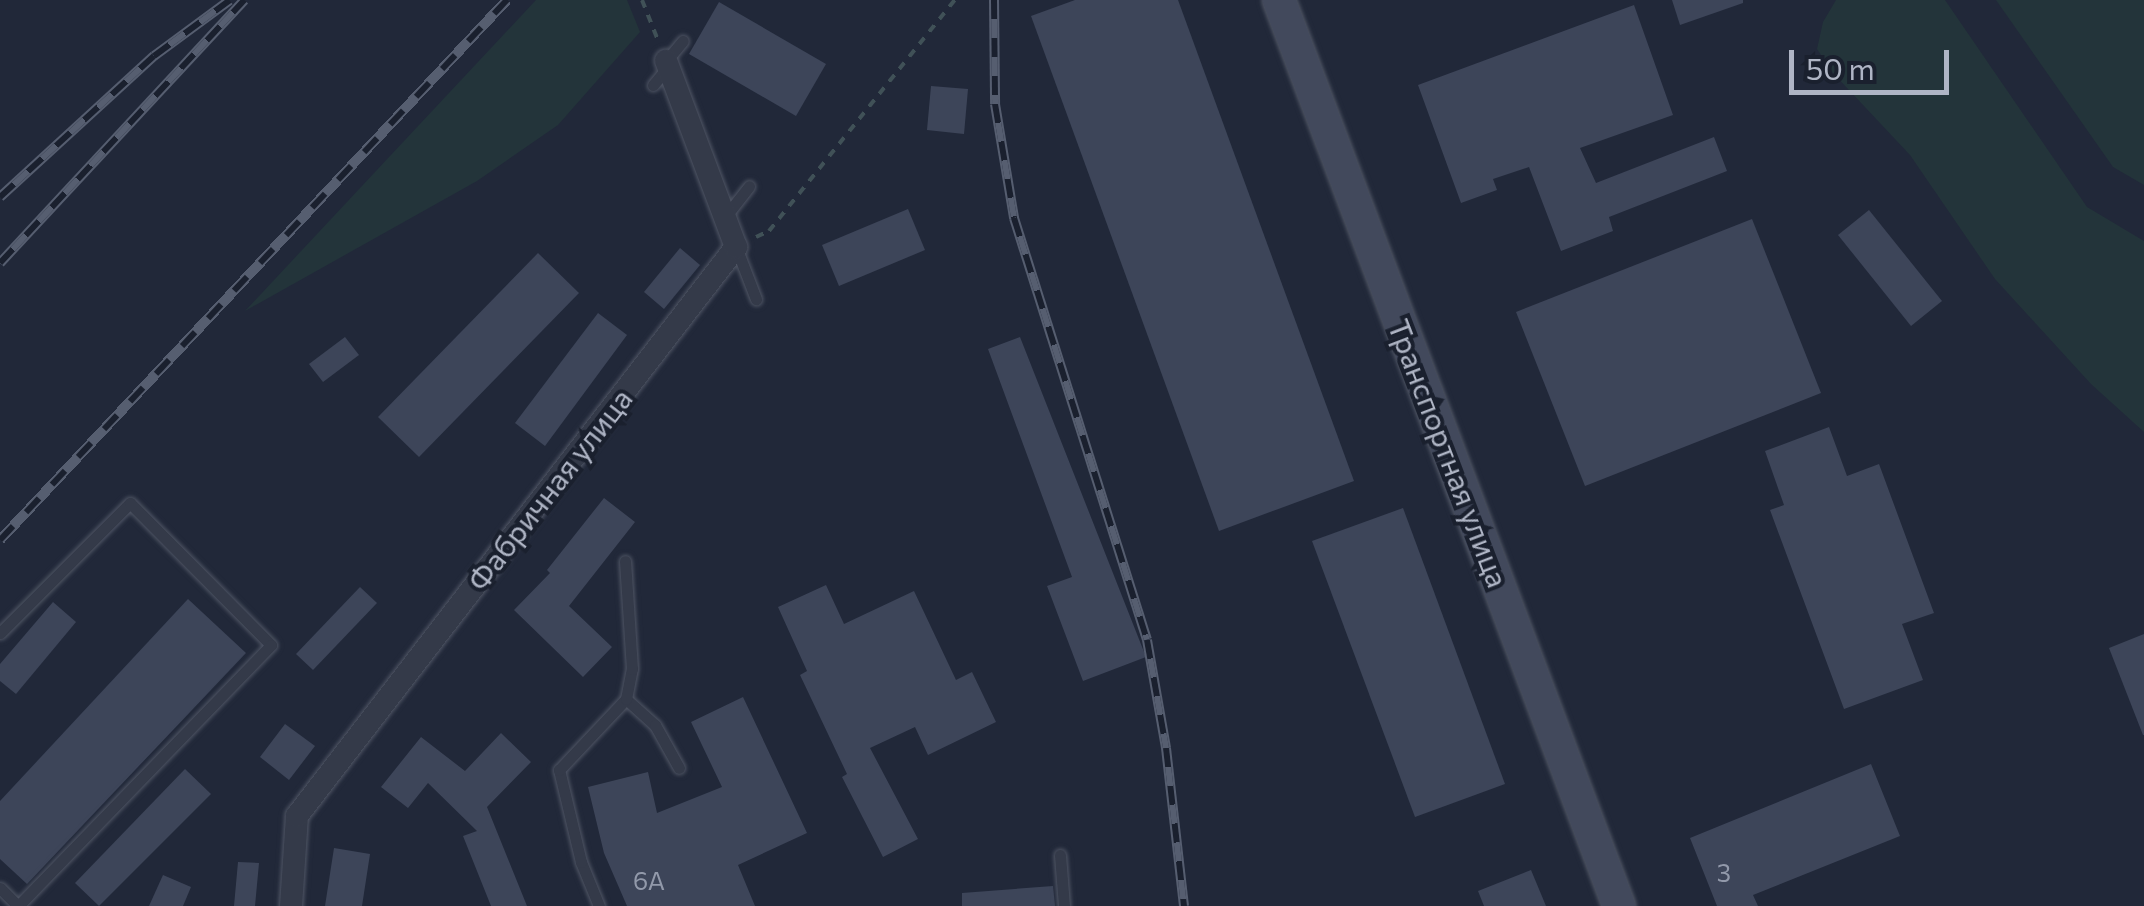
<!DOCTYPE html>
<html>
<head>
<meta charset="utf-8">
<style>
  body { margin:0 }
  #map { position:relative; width:2144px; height:906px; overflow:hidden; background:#212839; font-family:Commissioner,sans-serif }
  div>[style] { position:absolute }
  .green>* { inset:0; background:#23343a }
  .building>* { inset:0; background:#3d4559 }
  .path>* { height:4px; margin-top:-2px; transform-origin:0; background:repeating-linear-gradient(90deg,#405157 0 8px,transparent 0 16px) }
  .roads { filter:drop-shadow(0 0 2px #4f5564) drop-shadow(0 0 2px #4f5564) }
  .lane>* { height:11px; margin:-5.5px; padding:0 5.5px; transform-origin:5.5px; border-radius:5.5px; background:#343a49 }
  .street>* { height:22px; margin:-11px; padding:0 11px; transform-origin:11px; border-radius:11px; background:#343a49 }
  .secondary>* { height:32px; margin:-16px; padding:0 16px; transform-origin:16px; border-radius:16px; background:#42495c }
  .rail>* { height:10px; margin-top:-5px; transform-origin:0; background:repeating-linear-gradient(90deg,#1a202e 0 19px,#565e70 0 38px); box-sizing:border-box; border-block:2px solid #565e70 }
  span { translate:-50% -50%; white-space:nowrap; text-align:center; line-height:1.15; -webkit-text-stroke:8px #1a202e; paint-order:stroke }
  .number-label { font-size:25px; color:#9299aa }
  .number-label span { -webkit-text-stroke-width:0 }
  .street-label { font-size:30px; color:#afb5c5 }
  .scale { position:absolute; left:1789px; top:50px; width:160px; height:45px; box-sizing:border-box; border:5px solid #afb5c5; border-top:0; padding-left:12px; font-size:30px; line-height:35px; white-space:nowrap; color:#afb5c5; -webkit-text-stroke:8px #1a202e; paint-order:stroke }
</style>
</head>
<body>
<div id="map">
  <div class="green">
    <div style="clip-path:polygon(536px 0,627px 0,640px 32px,558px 125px,477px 181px,245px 311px)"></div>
    <div style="clip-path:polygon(1836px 0,1945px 0,2087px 207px,2144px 241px,2144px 432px,2091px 384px,1995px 279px,1910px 155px,1833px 73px,1817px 49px,1823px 22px)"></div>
    <div style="clip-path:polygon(1996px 0,2144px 0,2144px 185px,2113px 167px)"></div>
  </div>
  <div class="building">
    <div style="clip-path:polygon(1075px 0,1178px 0,1354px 481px,1219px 531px,1031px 16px)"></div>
    <div style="clip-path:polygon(1672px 0,1743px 0,1743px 3px,1680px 25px)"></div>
    <div style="clip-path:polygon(719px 2px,826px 64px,796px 116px,689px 54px)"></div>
    <div style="clip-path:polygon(1634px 5px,1673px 115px,1580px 148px,1596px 183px,1714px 137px,1727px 171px,1609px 217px,1613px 231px,1561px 251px,1529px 167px,1493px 179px,1497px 190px,1461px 203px,1418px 85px)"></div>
    <div style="clip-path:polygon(931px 86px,968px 89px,964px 134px,927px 130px)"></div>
    <div style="clip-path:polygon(908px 209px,925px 250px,839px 286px,822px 245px)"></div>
    <div style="clip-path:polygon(1869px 210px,1942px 301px,1911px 326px,1838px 235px)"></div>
    <div style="clip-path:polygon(1752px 219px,1821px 393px,1585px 486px,1516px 312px)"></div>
    <div style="clip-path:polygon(680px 248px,700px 265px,664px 309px,644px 292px)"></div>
    <div style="clip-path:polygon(538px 253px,579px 293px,419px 457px,378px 417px)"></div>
    <div style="clip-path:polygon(598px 313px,627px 335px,545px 446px,515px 423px)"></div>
    <div style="clip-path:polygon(345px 337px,359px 355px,323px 382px,309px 364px)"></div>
    <div style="clip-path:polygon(1020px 337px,1146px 657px,1083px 681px,1047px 586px,1072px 577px,988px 349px)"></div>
    <div style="clip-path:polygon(1829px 427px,1847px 476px,1879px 464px,1934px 613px,1902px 624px,1923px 680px,1844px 709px,1770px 510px,1784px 505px,1765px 451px)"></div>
    <div style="clip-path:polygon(604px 498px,635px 522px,569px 606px,612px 647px,583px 677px,514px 610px,550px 573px,547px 570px)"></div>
    <div style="clip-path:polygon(1403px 508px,1505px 784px,1415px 817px,1312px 541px)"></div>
    <div style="clip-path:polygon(826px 585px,844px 624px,914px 591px,956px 680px,972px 672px,996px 722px,928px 755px,915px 727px,870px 748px,918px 839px,883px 857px,842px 777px,847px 774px,800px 675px,807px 671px,778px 607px)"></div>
    <div style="clip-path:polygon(360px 587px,377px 603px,313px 670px,296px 654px)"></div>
    <div style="clip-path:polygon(188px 599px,246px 653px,27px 884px,0 859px,0 801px)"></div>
    <div style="clip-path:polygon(53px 602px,76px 622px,16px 694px,0 681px,0 664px)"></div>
    <div style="clip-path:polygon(2144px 634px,2144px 735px,2143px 735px,2109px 648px)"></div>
    <div style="clip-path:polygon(743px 697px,807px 833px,738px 865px,755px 906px,627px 906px,604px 853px,588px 787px,648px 772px,657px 813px,722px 787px,691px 722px)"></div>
    <div style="clip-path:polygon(285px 724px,315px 746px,289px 780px,260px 757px)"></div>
    <div style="clip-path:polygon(501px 733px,531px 762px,487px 807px,527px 906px,491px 906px,463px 836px,477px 831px,428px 783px,408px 808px,381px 787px,421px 737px,465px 771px)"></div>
    <div style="clip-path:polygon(1871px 764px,1900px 836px,1753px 895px,1758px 906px,1717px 906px,1690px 838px)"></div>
    <div style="clip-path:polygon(185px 769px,211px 794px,99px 906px,75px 883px)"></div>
    <div style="clip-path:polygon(334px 848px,370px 854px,362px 906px,325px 906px)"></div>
    <div style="clip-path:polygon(238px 862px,259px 863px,255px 906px,234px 906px)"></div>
    <div style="clip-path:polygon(1531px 870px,1546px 906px,1484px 906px,1478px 891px)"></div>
    <div style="clip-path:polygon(163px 875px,191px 887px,183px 906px,149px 906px)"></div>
    <div style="clip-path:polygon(1053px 886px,1055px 906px,962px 906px,962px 893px)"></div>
  </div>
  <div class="path">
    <div style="left:642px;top:0;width:46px;rotate:68.4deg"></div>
    <div style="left:756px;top:237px;width:14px;rotate:-25deg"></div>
    <div style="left:769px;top:231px;width:297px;rotate:-51.2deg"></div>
  </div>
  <div class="roads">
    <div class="lane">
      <div style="left:666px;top:61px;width:26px;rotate:-50deg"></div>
      <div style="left:653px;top:85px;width:23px;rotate:-50deg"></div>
      <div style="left:725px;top:217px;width:39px;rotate:-52deg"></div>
      <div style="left:736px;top:247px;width:56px;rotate:69deg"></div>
      <div style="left:0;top:633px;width:184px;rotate:-45deg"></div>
      <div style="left:130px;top:503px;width:200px;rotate:45.2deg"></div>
      <div style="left:271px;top:645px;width:363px;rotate:134.1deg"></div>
      <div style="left:626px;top:699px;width:39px;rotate:42deg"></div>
      <div style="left:655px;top:725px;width:49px;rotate:60.8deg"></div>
      <div style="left:1060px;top:855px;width:51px;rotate:85.5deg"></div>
      <div style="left:0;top:888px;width:25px;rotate:45deg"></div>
      <div style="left:599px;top:906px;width:48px;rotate:-112.2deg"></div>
      <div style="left:581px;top:862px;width:95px;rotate:-103.4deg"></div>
      <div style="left:559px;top:770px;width:98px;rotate:-46.7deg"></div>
      <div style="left:626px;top:699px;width:31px;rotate:-79deg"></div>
      <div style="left:632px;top:669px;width:108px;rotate:-93.7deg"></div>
    </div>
    <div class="street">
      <div style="left:291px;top:906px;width:90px;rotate:-86.2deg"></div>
      <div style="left:297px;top:816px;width:719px;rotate:-52.35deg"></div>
      <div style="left:736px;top:247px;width:199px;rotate:-110.6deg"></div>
    </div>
    <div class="secondary">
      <div style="left:1279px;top:0;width:968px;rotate:69.43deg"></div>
    </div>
  </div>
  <div class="rail">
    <div style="left:994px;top:0;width:104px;rotate:89.4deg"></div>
    <div style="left:995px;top:104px;width:116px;rotate:80.5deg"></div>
    <div style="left:1014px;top:218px;width:442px;rotate:72.5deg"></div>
    <div style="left:1147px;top:640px;width:110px;rotate:80deg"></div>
    <div style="left:1166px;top:748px;width:159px;rotate:83.5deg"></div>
    <div style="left:0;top:197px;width:209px;rotate:-42.5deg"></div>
    <div style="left:154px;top:56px;width:94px;rotate:-36.4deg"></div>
    <div style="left:0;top:263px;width:359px;rotate:-47.1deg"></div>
    <div style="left:0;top:540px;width:741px;rotate:-46.81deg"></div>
  </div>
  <div class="number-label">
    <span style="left:1724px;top:872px">3</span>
    <span style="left:649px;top:880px">6А</span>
  </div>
  <div class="street-label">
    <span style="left:1449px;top:453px;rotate:69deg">Транспортная улица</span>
    <span style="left:549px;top:489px;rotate:-52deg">Фабричная улица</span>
  </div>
  <div class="scale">50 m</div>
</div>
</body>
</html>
